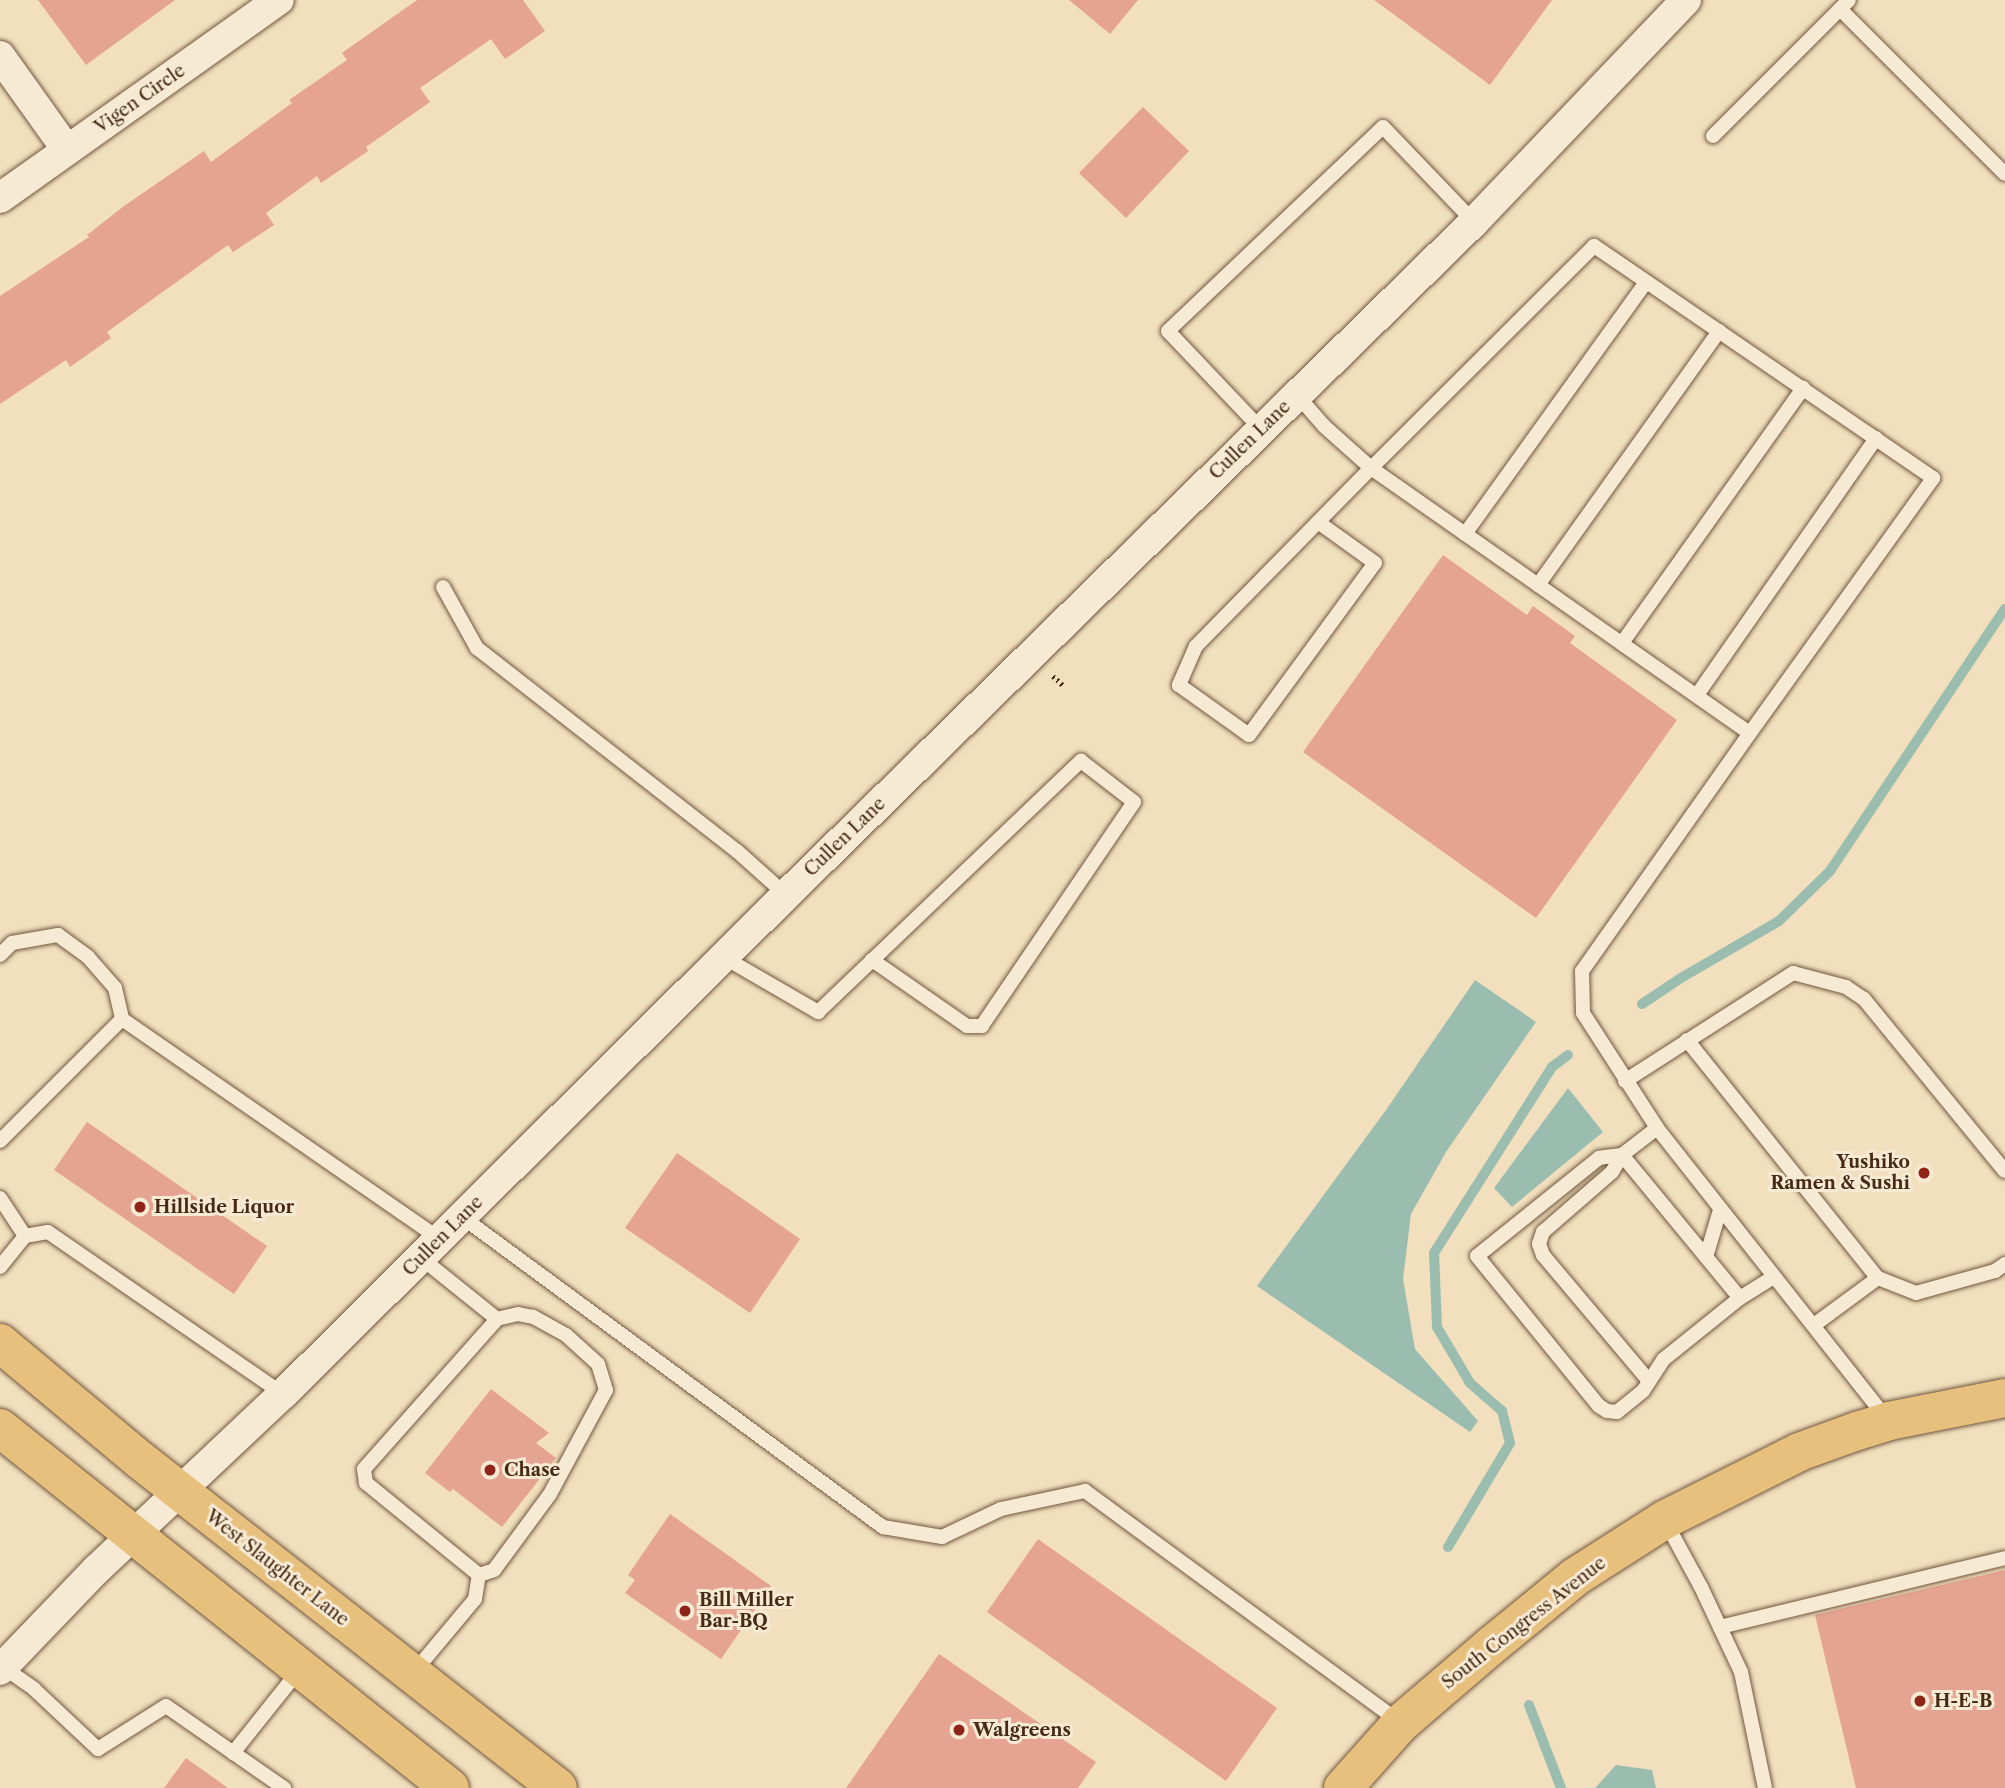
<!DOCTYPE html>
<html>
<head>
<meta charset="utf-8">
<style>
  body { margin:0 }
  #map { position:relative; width:2005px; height:1788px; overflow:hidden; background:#f1dfbd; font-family:"Libre Caslon Text",serif }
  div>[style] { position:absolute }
  .water>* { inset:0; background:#9bbdb0 }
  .stream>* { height:10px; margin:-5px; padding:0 5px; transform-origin:5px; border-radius:5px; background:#9bbdb0 }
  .building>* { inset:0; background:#e5a491 }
  .path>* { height:4.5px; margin-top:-2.25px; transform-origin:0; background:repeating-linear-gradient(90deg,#472a14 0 2px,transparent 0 5.5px) }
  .roads { filter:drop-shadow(0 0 2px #72573e) drop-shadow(0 0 2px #72573e) }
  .service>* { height:14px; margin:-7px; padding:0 7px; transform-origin:7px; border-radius:7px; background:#f6ead4 }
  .minor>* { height:30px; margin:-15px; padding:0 15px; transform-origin:15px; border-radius:15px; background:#f6ead4 }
  .primary>* { height:38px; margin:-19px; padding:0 19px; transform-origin:19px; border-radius:19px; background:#e8c07e }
  .dots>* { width:19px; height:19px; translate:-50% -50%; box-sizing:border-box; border:4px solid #f6ead4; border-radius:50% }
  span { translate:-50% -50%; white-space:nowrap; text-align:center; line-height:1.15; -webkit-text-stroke:6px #f6ead4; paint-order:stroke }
  .street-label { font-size:18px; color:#472a14 }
  .poi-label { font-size:18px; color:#472a14; font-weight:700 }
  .right { translate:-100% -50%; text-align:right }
  .left { translate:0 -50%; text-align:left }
</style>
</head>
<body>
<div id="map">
  <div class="water">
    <div style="clip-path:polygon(1475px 980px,1536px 1022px,1446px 1152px,1411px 1214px,1403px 1279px,1415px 1349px,1478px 1421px,1470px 1432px,1257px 1286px,1386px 1110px)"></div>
    <div style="clip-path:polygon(1568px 1088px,1603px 1132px,1512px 1207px,1494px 1188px)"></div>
    <div style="clip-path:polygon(1616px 1765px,1652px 1770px,1656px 1788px,1595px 1788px)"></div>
  </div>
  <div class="stream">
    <div style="left:1642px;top:1004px;width:47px;rotate:-33.7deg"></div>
    <div style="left:1681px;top:978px;width:113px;rotate:-30.2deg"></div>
    <div style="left:1779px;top:921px;width:71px;rotate:-44.4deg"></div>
    <div style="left:1830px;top:871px;width:315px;rotate:-56.3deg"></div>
    <div style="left:1448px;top:1547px;width:121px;rotate:-59.2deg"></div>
    <div style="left:1510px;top:1443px;width:33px;rotate:-104deg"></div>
    <div style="left:1502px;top:1411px;width:43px;rotate:-138.8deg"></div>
    <div style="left:1470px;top:1383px;width:65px;rotate:-120.5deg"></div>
    <div style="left:1437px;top:1327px;width:74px;rotate:-92.3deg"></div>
    <div style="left:1434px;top:1253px;width:220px;rotate:-57.6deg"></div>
    <div style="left:1552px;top:1067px;width:20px;rotate:-37deg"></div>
    <div style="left:1529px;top:1705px;width:89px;rotate:68.9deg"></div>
  </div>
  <div class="building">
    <div style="clip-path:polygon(38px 0,175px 0,86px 65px)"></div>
    <div style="clip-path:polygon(417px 0,523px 0,545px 31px,505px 59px,491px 39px,420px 88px,430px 102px,366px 147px,368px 151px,321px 183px,317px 176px,266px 213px,274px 225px,233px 252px,228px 245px,107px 332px,111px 338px,70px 367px,66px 360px,0 404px,0 296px,89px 237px,87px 235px,124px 206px,204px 151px,211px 162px,292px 103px,289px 100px,347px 60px,342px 53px)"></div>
    <div style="clip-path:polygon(1069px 0,1138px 0,1110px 34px)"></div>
    <div style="clip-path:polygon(1374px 0,1552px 0,1490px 85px)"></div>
    <div style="clip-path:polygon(1143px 107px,1189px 151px,1126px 218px,1079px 173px)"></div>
    <div style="clip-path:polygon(1443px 555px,1527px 615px,1533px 606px,1575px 636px,1570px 643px,1677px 720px,1536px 918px,1303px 752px)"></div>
    <div style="clip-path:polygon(87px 1122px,267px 1246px,234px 1294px,54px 1170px)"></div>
    <div style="clip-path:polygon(677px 1153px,800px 1239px,750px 1313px,625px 1228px)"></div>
    <div style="clip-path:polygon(491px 1389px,549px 1433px,536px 1443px,556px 1458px,502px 1527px,453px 1489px,450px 1492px,425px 1473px)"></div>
    <div style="clip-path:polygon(670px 1514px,771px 1586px,721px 1659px,625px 1593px,635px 1580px,628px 1575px)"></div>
    <div style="clip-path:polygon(1038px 1539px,1277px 1708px,1226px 1781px,987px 1612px)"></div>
    <div style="clip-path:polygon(2005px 1570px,2005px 1788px,1856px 1788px,1815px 1615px)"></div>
    <div style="clip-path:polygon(939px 1654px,1096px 1762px,1078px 1788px,846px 1788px)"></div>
    <div style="clip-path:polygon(186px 1758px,228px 1788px,164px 1788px)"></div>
  </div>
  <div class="path">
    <div style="left:1053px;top:676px;width:13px;rotate:42deg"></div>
  </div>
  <div class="roads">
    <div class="service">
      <div style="left:1840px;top:9px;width:233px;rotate:45deg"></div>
      <div style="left:1713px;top:136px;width:192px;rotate:-45deg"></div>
      <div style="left:1297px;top:395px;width:41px;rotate:48.9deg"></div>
      <div style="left:1324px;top:426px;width:63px;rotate:41.8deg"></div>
      <div style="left:1371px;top:468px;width:462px;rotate:35deg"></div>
      <div style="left:1750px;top:733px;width:314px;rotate:-54.3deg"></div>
      <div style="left:1933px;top:478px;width:411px;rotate:-145.6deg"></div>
      <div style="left:1594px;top:246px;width:315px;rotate:135.1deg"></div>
      <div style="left:1371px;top:468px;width:250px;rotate:134.5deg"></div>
      <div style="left:1196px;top:646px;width:43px;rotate:113.6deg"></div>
      <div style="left:1179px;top:685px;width:86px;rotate:35.5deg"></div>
      <div style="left:1249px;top:735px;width:213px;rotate:-53.8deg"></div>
      <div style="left:1375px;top:563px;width:70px;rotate:-144.3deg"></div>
      <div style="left:1261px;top:429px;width:135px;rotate:-133.5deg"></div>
      <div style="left:1168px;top:331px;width:296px;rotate:-43.5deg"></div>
      <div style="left:1383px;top:127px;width:132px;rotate:46.2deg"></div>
      <div style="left:1465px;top:534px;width:310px;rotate:-54.3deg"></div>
      <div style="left:1538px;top:585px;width:312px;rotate:-54.5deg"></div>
      <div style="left:443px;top:587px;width:70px;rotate:60.9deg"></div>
      <div style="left:477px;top:648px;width:330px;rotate:38deg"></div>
      <div style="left:737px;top:851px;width:66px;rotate:41.9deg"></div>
      <div style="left:1622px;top:643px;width:313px;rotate:-54.6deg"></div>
      <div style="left:1697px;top:695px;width:313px;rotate:-55.1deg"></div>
      <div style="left:1750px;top:733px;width:291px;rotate:125.2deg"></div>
      <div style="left:1582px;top:971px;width:42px;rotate:88.6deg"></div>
      <div style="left:1583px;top:1013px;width:137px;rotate:57.2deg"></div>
      <div style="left:1657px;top:1128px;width:372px;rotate:51.7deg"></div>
      <div style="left:0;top:955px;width:17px;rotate:-45deg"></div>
      <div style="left:12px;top:943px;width:47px;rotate:-9.9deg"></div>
      <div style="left:58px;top:935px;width:37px;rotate:36deg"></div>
      <div style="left:88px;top:957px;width:41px;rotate:48.9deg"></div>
      <div style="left:115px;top:988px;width:32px;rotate:77deg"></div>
      <div style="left:122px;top:1019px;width:387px;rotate:34.7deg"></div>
      <div style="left:725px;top:958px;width:108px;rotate:30.1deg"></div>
      <div style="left:818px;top:1012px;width:364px;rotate:-43.7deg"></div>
      <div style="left:1081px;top:761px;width:67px;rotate:37.7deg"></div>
      <div style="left:1134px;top:802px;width:271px;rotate:124.2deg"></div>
      <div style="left:982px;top:1026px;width:15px;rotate:180deg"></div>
      <div style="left:967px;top:1026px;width:116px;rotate:-145.2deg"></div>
      <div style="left:1687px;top:1040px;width:305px;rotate:51.3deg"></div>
      <div style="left:1878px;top:1278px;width:41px;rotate:21.5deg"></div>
      <div style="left:1916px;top:1293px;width:82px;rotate:-15.6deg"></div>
      <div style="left:1995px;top:1271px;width:12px;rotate:-35deg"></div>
      <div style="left:1625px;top:1081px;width:200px;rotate:-32.7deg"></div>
      <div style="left:1793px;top:973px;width:55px;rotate:14.8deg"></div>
      <div style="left:1846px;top:987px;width:22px;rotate:34deg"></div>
      <div style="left:1864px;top:999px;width:222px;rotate:50.7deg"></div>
      <div style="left:0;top:1141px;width:173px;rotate:-45deg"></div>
      <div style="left:1622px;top:1155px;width:23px;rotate:173deg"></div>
      <div style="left:1599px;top:1158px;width:156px;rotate:141.2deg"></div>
      <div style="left:1477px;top:1256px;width:193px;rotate:50.9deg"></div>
      <div style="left:1599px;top:1406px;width:9px;rotate:32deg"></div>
      <div style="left:1607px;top:1411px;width:10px;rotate:6deg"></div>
      <div style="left:1617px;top:1412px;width:33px;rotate:-39deg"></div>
      <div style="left:1643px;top:1391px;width:38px;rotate:-57deg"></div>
      <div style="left:1664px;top:1359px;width:97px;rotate:-38.8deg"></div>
      <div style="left:1740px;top:1298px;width:40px;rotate:-32deg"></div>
      <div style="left:1622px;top:1155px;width:185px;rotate:50.5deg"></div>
      <div style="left:0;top:1198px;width:45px;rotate:56.7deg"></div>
      <div style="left:462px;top:1217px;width:523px;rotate:36.37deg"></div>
      <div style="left:883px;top:1527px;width:60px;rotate:9.6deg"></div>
      <div style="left:942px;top:1537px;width:65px;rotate:-25.4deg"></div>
      <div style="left:1001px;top:1509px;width:86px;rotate:-12.1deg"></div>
      <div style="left:1085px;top:1491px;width:392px;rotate:36.3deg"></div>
      <div style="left:1706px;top:1257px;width:49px;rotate:-73.4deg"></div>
      <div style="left:0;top:1267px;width:40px;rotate:-51deg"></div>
      <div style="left:25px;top:1236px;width:23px;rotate:-10deg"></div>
      <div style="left:48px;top:1232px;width:285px;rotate:34.6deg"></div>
      <div style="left:1814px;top:1325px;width:79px;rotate:-36.3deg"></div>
      <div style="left:1649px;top:1381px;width:165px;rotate:-130.1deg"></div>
      <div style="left:1543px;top:1255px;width:12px;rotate:-110deg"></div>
      <div style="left:1539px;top:1244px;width:13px;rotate:-72deg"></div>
      <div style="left:1543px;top:1232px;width:91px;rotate:-41deg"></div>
      <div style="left:1612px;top:1172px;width:20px;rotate:-60deg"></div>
      <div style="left:1622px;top:1155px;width:44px;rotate:-37.6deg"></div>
      <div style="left:1665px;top:1521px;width:75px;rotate:61.4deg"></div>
      <div style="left:1701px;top:1587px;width:94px;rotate:64.8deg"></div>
      <div style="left:1741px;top:1672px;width:118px;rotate:78.3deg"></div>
      <div style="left:479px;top:1575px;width:16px;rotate:-18deg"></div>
      <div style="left:494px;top:1570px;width:94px;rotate:-53.6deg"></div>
      <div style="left:550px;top:1494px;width:118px;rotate:-61.7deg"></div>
      <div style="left:606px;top:1390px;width:27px;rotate:-107deg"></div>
      <div style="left:598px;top:1364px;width:43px;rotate:-137.8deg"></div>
      <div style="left:566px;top:1335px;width:38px;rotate:-151deg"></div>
      <div style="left:533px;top:1317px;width:15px;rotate:-169deg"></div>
      <div style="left:518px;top:1314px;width:22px;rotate:167deg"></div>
      <div style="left:1720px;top:1627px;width:293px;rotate:-13.6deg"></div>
      <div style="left:3px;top:1667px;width:38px;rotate:35deg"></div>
      <div style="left:34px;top:1689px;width:88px;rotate:43.2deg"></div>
      <div style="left:98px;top:1749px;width:80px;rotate:-32.3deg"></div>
      <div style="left:166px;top:1706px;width:144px;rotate:34.8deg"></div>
      <div style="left:414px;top:1672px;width:95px;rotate:-50.1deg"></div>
      <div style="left:475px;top:1599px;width:24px;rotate:-81deg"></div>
      <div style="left:479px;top:1575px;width:146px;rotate:-140.8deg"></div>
      <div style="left:366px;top:1483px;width:14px;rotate:-98deg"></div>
      <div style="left:364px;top:1469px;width:200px;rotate:-48.4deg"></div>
      <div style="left:497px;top:1319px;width:97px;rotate:-141.2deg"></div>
      <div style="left:233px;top:1753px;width:107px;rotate:-51.4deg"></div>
    </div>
    <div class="minor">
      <div style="left:0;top:56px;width:115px;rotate:54.5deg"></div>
      <div style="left:0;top:198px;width:342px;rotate:-35.4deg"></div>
      <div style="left:0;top:1670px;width:139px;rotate:-46.2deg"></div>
      <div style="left:96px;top:1570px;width:257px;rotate:-43.3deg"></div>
      <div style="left:283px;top:1394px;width:709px;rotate:-44.77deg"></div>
      <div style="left:786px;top:895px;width:962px;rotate:-44.37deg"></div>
      <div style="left:1474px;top:222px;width:307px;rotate:-46.3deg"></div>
    </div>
    <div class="primary">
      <div style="left:0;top:1343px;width:182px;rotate:39.9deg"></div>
      <div style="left:140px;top:1460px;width:531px;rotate:38.12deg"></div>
      <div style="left:0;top:1428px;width:576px;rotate:38.66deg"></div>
      <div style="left:1343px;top:1788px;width:87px;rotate:-48.3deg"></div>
      <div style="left:1401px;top:1723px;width:120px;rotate:-40.6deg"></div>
      <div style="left:1492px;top:1645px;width:107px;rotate:-39.3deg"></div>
      <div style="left:1575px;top:1577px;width:106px;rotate:-32.6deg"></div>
      <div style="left:1664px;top:1520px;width:151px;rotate:-26.7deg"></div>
      <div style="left:1799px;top:1452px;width:62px;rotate:-19.9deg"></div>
      <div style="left:1857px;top:1431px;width:34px;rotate:-17deg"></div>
      <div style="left:1889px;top:1421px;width:118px;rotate:-11.2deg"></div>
    </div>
  </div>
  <div class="dots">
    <div style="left:1924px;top:1173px;background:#8f2418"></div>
    <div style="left:140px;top:1207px;background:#8f2418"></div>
    <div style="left:490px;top:1470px;background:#8f2418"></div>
    <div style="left:685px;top:1611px;background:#8f2418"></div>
    <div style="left:1920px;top:1701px;background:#8f2418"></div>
    <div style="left:959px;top:1730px;background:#8f2418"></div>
  </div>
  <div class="street-label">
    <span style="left:140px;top:99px;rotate:-35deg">Vigen Circle</span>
    <span style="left:1250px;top:440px;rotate:-44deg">Cullen Lane</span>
    <span style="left:845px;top:837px;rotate:-44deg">Cullen Lane</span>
    <span style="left:443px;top:1236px;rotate:-45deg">Cullen Lane</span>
    <span style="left:277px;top:1568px;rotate:38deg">West Slaughter Lane</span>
    <span style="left:1524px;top:1623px;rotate:-38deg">South Congress Avenue</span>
  </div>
  <div class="poi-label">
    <span class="right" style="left:1910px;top:1173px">Yushiko<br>Ramen &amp; Sushi</span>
    <span class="left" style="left:154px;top:1207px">Hillside Liquor</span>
    <span class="left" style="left:504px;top:1470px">Chase</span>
    <span class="left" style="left:699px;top:1611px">Bill Miller<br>Bar-BQ</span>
    <span class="left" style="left:1934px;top:1701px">H-E-B</span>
    <span class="left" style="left:973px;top:1730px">Walgreens</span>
  </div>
</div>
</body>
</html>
